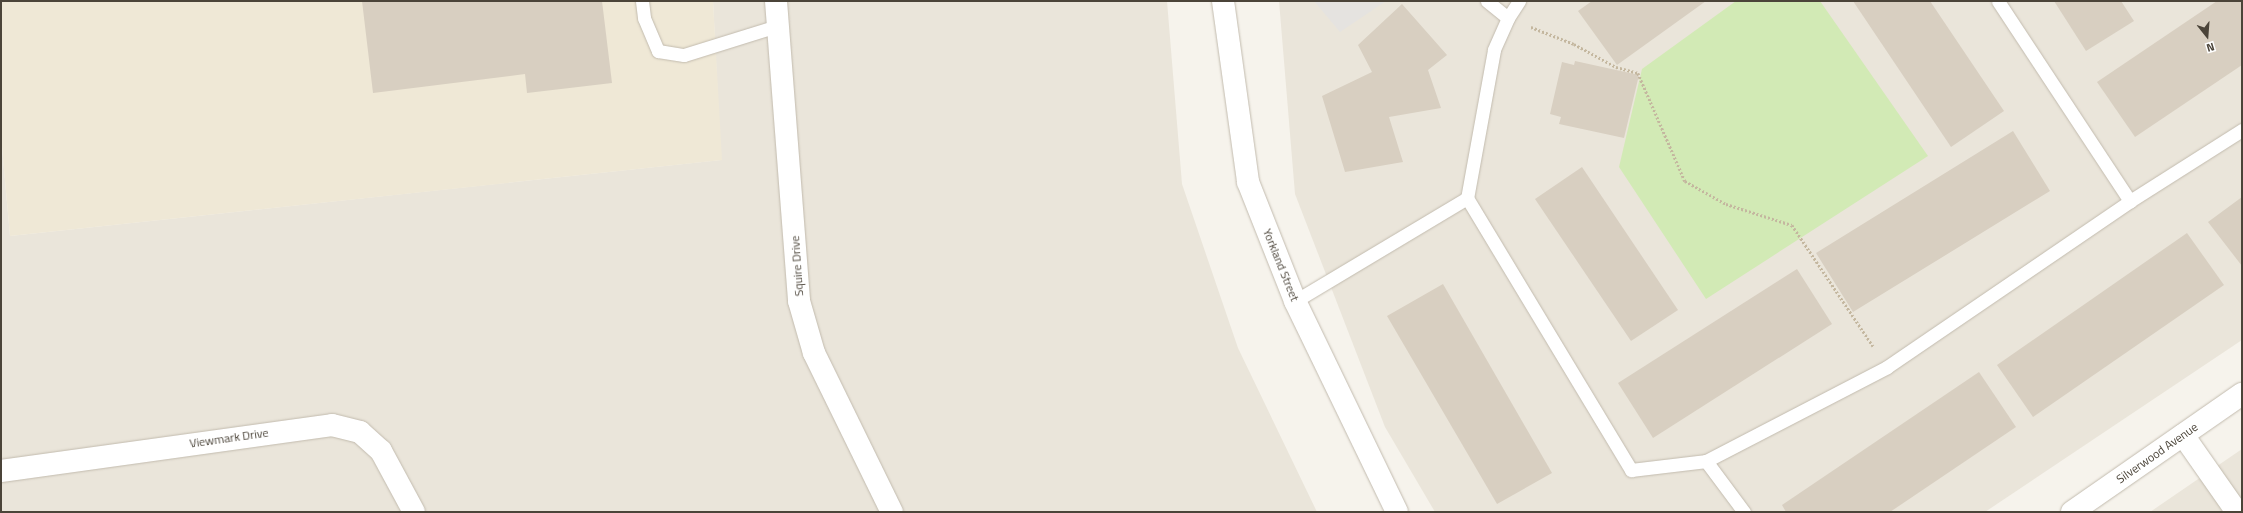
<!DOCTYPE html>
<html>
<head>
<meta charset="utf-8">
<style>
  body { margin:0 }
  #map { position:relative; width:2243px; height:513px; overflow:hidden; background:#f6f3ec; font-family:"Titillium Web",sans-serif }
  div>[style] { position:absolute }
  .residential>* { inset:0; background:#eae5da }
  .education>* { inset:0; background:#efe8d6 }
  .green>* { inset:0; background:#d2eab5 }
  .parking>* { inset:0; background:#e5e3e0 }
  .building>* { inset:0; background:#d8cfc1 }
  .path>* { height:2.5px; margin-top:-1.25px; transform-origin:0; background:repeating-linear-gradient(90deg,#c4b79f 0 2px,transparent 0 4px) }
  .roads { filter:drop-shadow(0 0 1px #c2bbae) drop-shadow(0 0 1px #c2bbae) }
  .service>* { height:13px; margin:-6.5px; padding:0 6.5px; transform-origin:6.5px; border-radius:6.5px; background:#fff }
  .minor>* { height:22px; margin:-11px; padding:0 11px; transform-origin:11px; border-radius:11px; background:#fff }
  .tertiary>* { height:22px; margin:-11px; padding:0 11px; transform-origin:11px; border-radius:11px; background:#fff }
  span { translate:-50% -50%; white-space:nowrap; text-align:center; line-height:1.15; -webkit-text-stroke:3.5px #fff; paint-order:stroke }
  .street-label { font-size:12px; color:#4b4439 }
  .frame { position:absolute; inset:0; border:2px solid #4b4439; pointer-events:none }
  .north { position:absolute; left:2187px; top:16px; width:40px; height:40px; -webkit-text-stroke:3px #fff; paint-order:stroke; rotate:163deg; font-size:11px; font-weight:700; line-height:16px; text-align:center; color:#4b4439 }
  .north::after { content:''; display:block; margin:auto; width:14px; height:18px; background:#4b4439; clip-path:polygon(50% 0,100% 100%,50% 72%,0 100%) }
</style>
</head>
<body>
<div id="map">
  <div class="residential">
    <div style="clip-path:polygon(713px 1px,1167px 1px,1182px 184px,1238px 348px,1317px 512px,1px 512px,1px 136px,10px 236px,721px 160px)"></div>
    <div style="clip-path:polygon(1279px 1px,2242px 1px,2242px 340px,1985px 512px,1435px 512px,1385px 427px,1295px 194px)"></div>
    <div style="clip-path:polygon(2242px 449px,2242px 512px,2150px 512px)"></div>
  </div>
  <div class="education">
    <div style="clip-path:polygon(1px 1px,713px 1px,722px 160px,10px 236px,1px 136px)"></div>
  </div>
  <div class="green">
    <div style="clip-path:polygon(1736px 1px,1820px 1px,1928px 156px,1706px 299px,1619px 167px,1642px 69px)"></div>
  </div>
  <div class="parking">
    <div style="clip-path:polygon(1314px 1px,1386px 1px,1340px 32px)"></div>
  </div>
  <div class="building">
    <div style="clip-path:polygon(362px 1px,602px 1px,612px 83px,527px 93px,525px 74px,373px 93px)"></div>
    <div style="clip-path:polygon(1592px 1px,1706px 1px,1617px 65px,1578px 11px)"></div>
    <div style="clip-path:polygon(1853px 1px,1930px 1px,2004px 111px,1951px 147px)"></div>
    <div style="clip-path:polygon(2054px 1px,2121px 1px,2134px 21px,2086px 51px)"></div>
    <div style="clip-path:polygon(2217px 1px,2242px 1px,2242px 65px,2135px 137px,2097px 82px)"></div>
    <div style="clip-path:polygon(1402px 4px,1447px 55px,1428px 70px,1441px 108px,1389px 117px,1403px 162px,1345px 172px,1322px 96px,1372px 72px,1358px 45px)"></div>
    <div style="clip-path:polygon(1575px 61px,1639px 75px,1624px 138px,1559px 124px,1561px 117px,1550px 114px,1562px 62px,1574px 65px)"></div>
    <div style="clip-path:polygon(2013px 131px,2050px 191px,1853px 312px,1816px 253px)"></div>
    <div style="clip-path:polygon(1582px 167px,1678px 310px,1631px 341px,1535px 199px)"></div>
    <div style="clip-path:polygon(2242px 197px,2242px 266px,2208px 222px)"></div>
    <div style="clip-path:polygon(2187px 233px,2224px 285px,2033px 417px,1997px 365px)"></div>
    <div style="clip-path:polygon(1797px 269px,1832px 324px,1653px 438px,1618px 383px)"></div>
    <div style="clip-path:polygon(1443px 284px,1552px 473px,1497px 504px,1387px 316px)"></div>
    <div style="clip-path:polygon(1979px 372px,2016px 427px,1890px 512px,1786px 512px,1782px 505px)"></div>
  </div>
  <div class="path">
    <div style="left:1531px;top:27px;width:46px;rotate:21.6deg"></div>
    <div style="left:1574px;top:44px;width:48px;rotate:28.7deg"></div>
    <div style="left:1616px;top:67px;width:23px;rotate:15deg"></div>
    <div style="left:1638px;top:73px;width:118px;rotate:66.5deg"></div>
    <div style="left:1685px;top:181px;width:47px;rotate:29.3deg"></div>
    <div style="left:1726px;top:204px;width:69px;rotate:17.7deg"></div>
    <div style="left:1792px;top:225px;width:146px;rotate:56.2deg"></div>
  </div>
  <div class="roads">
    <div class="service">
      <div style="left:642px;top:1px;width:17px;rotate:83deg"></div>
      <div style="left:644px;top:18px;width:36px;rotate:67deg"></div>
      <div style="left:658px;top:51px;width:26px;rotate:9deg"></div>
      <div style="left:684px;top:55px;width:97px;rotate:-17.3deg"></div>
      <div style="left:1487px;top:1px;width:27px;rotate:39deg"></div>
      <div style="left:1519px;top:1px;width:20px;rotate:123deg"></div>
      <div style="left:1508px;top:18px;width:35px;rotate:114deg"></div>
      <div style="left:1494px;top:50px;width:150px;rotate:100.3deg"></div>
      <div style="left:1467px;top:198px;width:318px;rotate:58.9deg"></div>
      <div style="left:1631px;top:470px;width:76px;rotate:-6.8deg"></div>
      <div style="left:1706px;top:461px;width:204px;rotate:-27.4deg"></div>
      <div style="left:1887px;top:367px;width:294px;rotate:-34.3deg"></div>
      <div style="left:2130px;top:201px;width:133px;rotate:-32.4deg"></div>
      <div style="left:1998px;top:1px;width:240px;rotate:56.6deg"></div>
      <div style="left:1295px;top:301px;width:200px;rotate:-30.9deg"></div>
      <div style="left:1706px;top:461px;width:64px;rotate:53.3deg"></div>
    </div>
    <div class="minor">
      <div style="left:776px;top:1px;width:301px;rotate:85.6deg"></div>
      <div style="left:799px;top:301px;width:54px;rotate:73.9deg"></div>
      <div style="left:814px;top:353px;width:177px;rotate:63.9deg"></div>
      <div style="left:2183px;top:435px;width:94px;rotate:55deg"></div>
      <div style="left:1px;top:471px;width:334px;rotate:-7.9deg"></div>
      <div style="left:332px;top:425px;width:29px;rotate:14deg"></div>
      <div style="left:360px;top:432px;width:28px;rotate:42deg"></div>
      <div style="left:381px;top:451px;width:69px;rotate:61.6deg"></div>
    </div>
    <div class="tertiary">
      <div style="left:1223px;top:1px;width:183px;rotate:82.1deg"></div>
      <div style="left:1248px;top:182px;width:128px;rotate:68.4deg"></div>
      <div style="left:1295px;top:301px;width:234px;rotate:64.2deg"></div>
      <div style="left:2072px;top:512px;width:207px;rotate:-34.8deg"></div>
    </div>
  </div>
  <div class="street-label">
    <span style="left:1281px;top:265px;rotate:68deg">Yorkland Street</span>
    <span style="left:797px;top:266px;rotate:-94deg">Squire Drive</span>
    <span style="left:229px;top:438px;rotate:-8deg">Viewmark Drive</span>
    <span style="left:2157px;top:453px;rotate:-35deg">Silverwood Avenue</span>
  </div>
  <div class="frame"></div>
  <div class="north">N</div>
</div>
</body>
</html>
